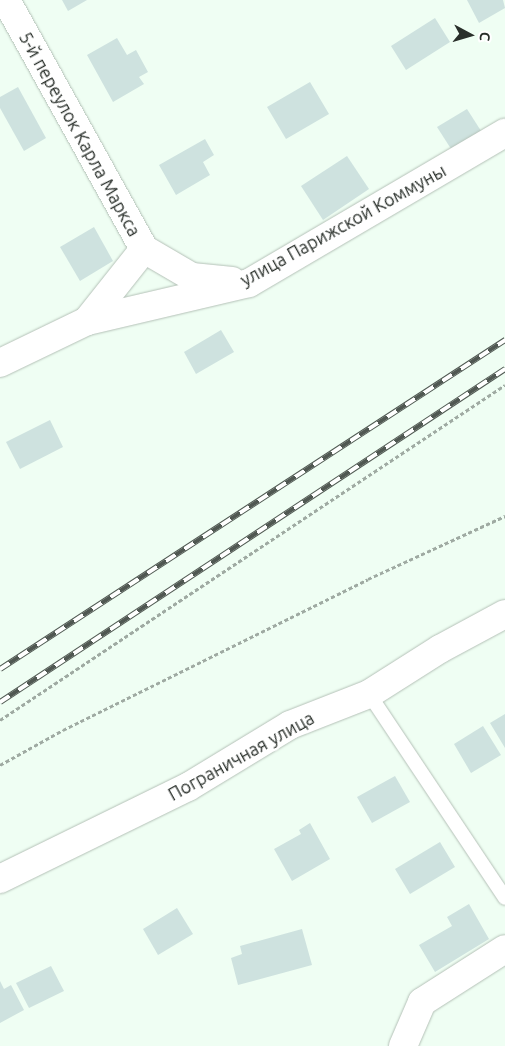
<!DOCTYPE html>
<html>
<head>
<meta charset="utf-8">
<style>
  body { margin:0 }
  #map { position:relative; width:505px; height:1046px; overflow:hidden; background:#effef3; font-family:Ubuntu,sans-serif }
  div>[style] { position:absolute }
  .building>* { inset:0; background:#cee2df }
  .path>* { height:3px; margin-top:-1.5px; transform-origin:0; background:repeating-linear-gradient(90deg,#9faaa2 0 4px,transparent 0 6.5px) }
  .roads { filter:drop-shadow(0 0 1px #b4c1b7) drop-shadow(0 0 1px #b4c1b7) }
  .lane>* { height:14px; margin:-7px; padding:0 7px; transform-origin:7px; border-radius:7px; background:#fff }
  .street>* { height:28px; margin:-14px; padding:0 14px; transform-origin:14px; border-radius:14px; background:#fff }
  .rail>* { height:5.5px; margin-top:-2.75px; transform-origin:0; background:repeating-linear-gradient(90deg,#fff 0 11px,#505852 0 22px); box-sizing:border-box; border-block:1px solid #505852 }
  span { translate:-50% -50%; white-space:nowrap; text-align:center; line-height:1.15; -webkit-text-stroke:5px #fff; paint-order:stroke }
  .street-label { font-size:18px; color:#292f2a }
  .north { position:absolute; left:445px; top:10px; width:50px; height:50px; -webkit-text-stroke:4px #fff; paint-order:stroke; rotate:96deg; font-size:14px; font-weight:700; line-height:20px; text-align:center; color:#292f2a }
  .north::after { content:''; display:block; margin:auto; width:18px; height:22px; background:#292f2a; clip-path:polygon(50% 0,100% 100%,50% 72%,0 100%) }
</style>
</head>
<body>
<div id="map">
  <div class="building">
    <div style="clip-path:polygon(62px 0,87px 0,68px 11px)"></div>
    <div style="clip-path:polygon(467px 0,503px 0,505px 8px,479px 23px)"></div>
    <div style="clip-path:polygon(435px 18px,450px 42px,406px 70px,391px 46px)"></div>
    <div style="clip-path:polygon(117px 38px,127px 55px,136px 50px,148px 72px,139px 77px,144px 84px,113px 102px,87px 55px)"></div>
    <div style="clip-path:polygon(310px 82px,329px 114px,286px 139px,267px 107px)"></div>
    <div style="clip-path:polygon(18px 87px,46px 138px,24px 151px,0 108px,0 97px)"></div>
    <div style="clip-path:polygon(467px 109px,483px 134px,453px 152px,437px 127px)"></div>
    <div style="clip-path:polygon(205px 139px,214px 155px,203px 162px,210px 175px,176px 195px,159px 165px)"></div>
    <div style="clip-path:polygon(347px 156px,369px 189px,323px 220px,301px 186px)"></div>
    <div style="clip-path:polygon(94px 227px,113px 261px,80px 281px,60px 247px)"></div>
    <div style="clip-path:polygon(221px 330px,234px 352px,196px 374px,184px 352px)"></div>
    <div style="clip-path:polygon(50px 420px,63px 447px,20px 469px,6px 442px)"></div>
    <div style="clip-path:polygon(505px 714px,505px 748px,490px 723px)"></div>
    <div style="clip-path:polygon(483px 726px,501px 755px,471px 773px,454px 744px)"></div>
    <div style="clip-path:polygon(395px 776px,410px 802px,372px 823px,357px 797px)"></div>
    <div style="clip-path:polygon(310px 823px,330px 859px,292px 881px,274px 849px,301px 834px,299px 830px)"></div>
    <div style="clip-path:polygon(440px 842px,455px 867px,410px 894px,395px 869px)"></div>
    <div style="clip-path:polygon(469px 904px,489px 939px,435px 972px,419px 945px,452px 926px,447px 917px)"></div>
    <div style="clip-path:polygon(177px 908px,193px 934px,158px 955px,143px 929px)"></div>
    <div style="clip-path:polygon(302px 929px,312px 965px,238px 985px,231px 958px,242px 954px,240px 946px)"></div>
    <div style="clip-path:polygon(51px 966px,64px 991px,29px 1008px,16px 983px)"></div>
    <div style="clip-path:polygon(0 981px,4px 989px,11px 985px,24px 1010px,0 1023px)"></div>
  </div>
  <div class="path">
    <div style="left:0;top:720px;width:606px;rotate:-33.56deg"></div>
    <div style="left:0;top:765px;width:72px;rotate:-29.1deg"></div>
    <div style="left:63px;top:730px;width:340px;rotate:-26.3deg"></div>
    <div style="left:368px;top:579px;width:151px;rotate:-24.7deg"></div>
  </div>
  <div class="roads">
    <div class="lane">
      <div style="left:369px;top:694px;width:245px;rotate:56.3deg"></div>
    </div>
    <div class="street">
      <div style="left:6px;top:0;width:285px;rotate:61deg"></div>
      <div style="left:144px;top:249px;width:56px;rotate:30.3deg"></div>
      <div style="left:192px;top:277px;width:40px;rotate:5.7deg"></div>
      <div style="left:87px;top:321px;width:92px;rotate:-51.6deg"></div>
      <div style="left:0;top:363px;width:97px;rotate:-25.8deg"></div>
      <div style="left:87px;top:321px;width:166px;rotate:-13.2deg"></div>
      <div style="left:249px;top:283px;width:297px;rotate:-30.4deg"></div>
      <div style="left:0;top:879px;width:209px;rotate:-26.1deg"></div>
      <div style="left:188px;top:787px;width:119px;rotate:-31.3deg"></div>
      <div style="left:290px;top:725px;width:85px;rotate:-21.4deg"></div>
      <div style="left:369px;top:694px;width:84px;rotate:-32.4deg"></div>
      <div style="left:440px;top:649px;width:74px;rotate:-28.3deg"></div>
      <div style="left:403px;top:1046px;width:48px;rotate:-66.6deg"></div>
      <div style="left:422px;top:1002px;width:98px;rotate:-32.6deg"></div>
    </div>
  </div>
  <div class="rail">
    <div style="left:0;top:669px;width:603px;rotate:-33.08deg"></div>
    <div style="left:0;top:702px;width:605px;rotate:-33.4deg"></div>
  </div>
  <div class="street-label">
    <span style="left:80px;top:134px;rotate:61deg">5-й переулок Карла Маркса</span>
    <span style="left:343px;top:225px;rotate:-29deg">улица Парижской Коммуны</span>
    <span style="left:241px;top:756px;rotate:-29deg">Пограничная улица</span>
  </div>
  <div class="north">С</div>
</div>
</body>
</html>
